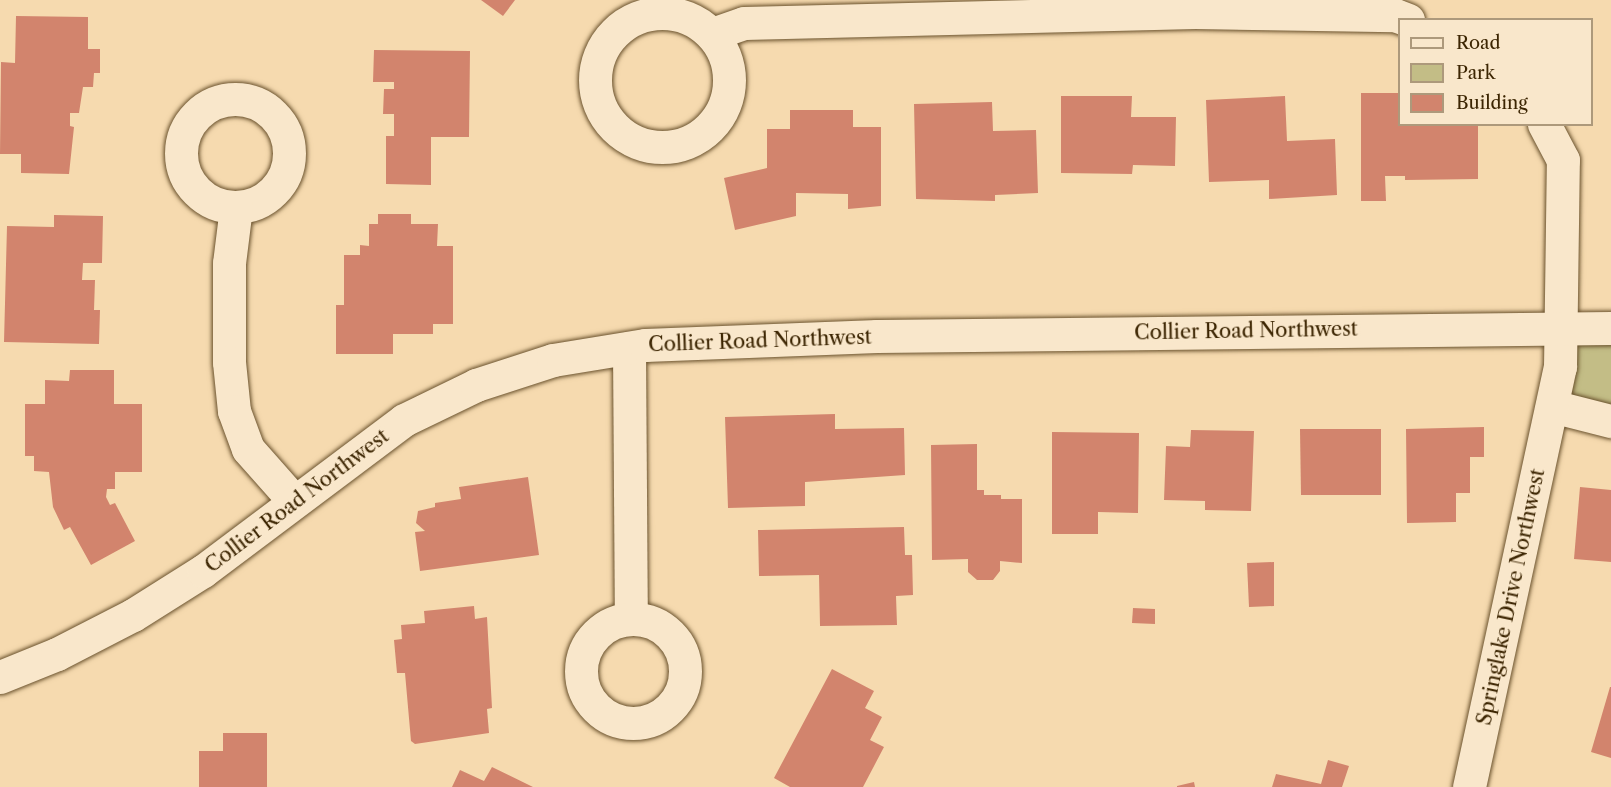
<!DOCTYPE html>
<html>
<head>
<meta charset="utf-8">
<style>
  body { margin:0 }
  #map { position:relative; width:1611px; height:787px; overflow:hidden; background:#f6daaf; font-family:"Libre Caslon Text",serif }
  div>[style] { position:absolute }
  .green>* { inset:0; background:#c3bd86 }
  .building>* { inset:0; background:#d2846d }
  .roads { filter:drop-shadow(0 0 2px #6a522d) drop-shadow(0 0 2px #6a522d) }
  .minor>* { height:33px; margin:-16.5px; padding:0 16.5px; transform-origin:16.5px; border-radius:16.5px; background:#f9e7cb }
  .minor>.ring { margin:-16.5px; padding:0; box-sizing:content-box; background:none; border:33px solid #f9e7cb; border-radius:50% }
  .tertiary>* { height:33px; margin:-16.5px; padding:0 16.5px; transform-origin:16.5px; border-radius:16.5px; background:#f9e7cb }
  span { translate:-50% -50%; white-space:nowrap; text-align:center; line-height:1.15; -webkit-text-stroke:4.5px #f9e7cb; paint-order:stroke }
  .street-label { font-size:20px; color:#3c2502 }
  .legend { position:absolute; left:1398px; top:18px; width:195px; height:108px; box-sizing:border-box; background:#f9e7cb; border:2px solid #ad997b; margin:0; padding:8px 10px; list-style:none; font-size:18px; color:#3c2502 }
  .legend li { display:flex; align-items:center; gap:12px; height:30px }
  .legend b { width:30px; border:2px solid #ad997b }
</style>
</head>
<body>
<div id="map">
  <div class="green">
    <div style="clip-path:polygon(1561px 327px,1611px 328px,1611px 421px,1552px 406px)"></div>
  </div>
  <div class="building">
    <div style="clip-path:polygon(481px 0,515px 0,503px 16px)"></div>
    <div style="clip-path:polygon(16px 16px,88px 17px,88px 49px,100px 49px,100px 73px,94px 73px,93px 87px,83px 87px,79px 113px,70px 113px,70px 126px,74px 127px,69px 174px,21px 173px,21px 154px,0 154px,1px 62px,15px 63px)"></div>
    <div style="clip-path:polygon(374px 50px,470px 51px,469px 137px,431px 137px,431px 185px,386px 184px,386px 136px,394px 136px,394px 114px,383px 114px,384px 89px,394px 89px,394px 82px,373px 82px)"></div>
    <div style="clip-path:polygon(1361px 93px,1400px 93px,1400px 124px,1478px 124px,1478px 179px,1405px 180px,1405px 176px,1385px 176px,1386px 201px,1361px 201px)"></div>
    <div style="clip-path:polygon(1061px 96px,1132px 96px,1131px 117px,1176px 117px,1175px 166px,1133px 165px,1132px 174px,1061px 173px)"></div>
    <div style="clip-path:polygon(1285px 96px,1287px 141px,1335px 139px,1337px 195px,1269px 199px,1269px 180px,1209px 182px,1206px 100px)"></div>
    <div style="clip-path:polygon(992px 102px,993px 131px,1036px 130px,1038px 193px,995px 195px,995px 201px,916px 199px,914px 104px)"></div>
    <div style="clip-path:polygon(790px 110px,853px 110px,853px 127px,881px 127px,881px 206px,848px 209px,848px 194px,796px 193px,796px 216px,735px 230px,724px 178px,767px 168px,767px 129px,790px 129px)"></div>
    <div style="clip-path:polygon(378px 214px,411px 214px,411px 224px,438px 224px,437px 246px,453px 246px,453px 324px,433px 324px,433px 334px,393px 334px,393px 354px,336px 354px,336px 305px,344px 305px,344px 255px,360px 255px,360px 245px,369px 246px,369px 224px,378px 224px)"></div>
    <div style="clip-path:polygon(54px 215px,103px 216px,102px 263px,83px 263px,82px 280px,95px 280px,94px 310px,100px 310px,99px 344px,4px 342px,7px 226px,54px 227px)"></div>
    <div style="clip-path:polygon(70px 370px,114px 370px,114px 404px,142px 404px,142px 472px,115px 472px,115px 489px,107px 489px,106px 497px,110px 505px,115px 503px,135px 541px,91px 565px,70px 527px,64px 530px,53px 507px,49px 472px,34px 471px,34px 456px,25px 456px,25px 404px,45px 404px,45px 380px,69px 381px)"></div>
    <div style="clip-path:polygon(835px 414px,835px 429px,904px 428px,905px 475px,805px 482px,805px 506px,728px 508px,725px 417px)"></div>
    <div style="clip-path:polygon(1484px 427px,1484px 457px,1470px 457px,1470px 493px,1456px 493px,1456px 522px,1407px 523px,1406px 429px)"></div>
    <div style="clip-path:polygon(1300px 429px,1381px 429px,1381px 495px,1301px 495px)"></div>
    <div style="clip-path:polygon(1191px 430px,1254px 431px,1251px 511px,1205px 510px,1205px 501px,1164px 500px,1166px 446px,1190px 447px)"></div>
    <div style="clip-path:polygon(1052px 432px,1139px 433px,1138px 513px,1098px 512px,1098px 534px,1052px 534px)"></div>
    <div style="clip-path:polygon(977px 444px,977px 490px,984px 490px,984px 495px,1001px 495px,1001px 499px,1022px 499px,1022px 563px,1000px 561px,1000px 571px,993px 580px,977px 580px,968px 572px,968px 559px,932px 560px,931px 445px)"></div>
    <div style="clip-path:polygon(528px 477px,539px 555px,420px 571px,415px 532px,425px 531px,416px 523px,418px 511px,435px 507px,435px 503px,461px 499px,459px 487px)"></div>
    <div style="clip-path:polygon(1580px 487px,1611px 490px,1611px 562px,1574px 559px)"></div>
    <div style="clip-path:polygon(904px 527px,905px 555px,912px 555px,913px 595px,896px 596px,897px 625px,820px 626px,819px 575px,759px 576px,758px 530px)"></div>
    <div style="clip-path:polygon(1274px 562px,1274px 606px,1249px 607px,1247px 563px)"></div>
    <div style="clip-path:polygon(474px 606px,475px 619px,487px 617px,492px 708px,487px 709px,489px 733px,415px 744px,411px 741px,405px 673px,397px 673px,394px 640px,402px 639px,401px 625px,425px 623px,424px 611px)"></div>
    <div style="clip-path:polygon(1133px 608px,1155px 609px,1155px 624px,1132px 623px)"></div>
    <div style="clip-path:polygon(832px 669px,874px 691px,865px 708px,882px 717px,870px 740px,884px 747px,863px 787px,790px 787px,774px 778px)"></div>
    <div style="clip-path:polygon(1610px 687px,1611px 687px,1611px 758px,1591px 752px)"></div>
    <div style="clip-path:polygon(223px 733px,267px 733px,267px 787px,199px 787px,199px 751px,223px 751px)"></div>
    <div style="clip-path:polygon(1328px 760px,1349px 766px,1342px 787px,1272px 787px,1276px 774px,1321px 784px)"></div>
    <div style="clip-path:polygon(492px 767px,533px 787px,452px 787px,460px 770px,484px 781px)"></div>
    <div style="clip-path:polygon(1194px 782px,1195px 787px,1177px 787px,1177px 786px)"></div>
  </div>
  <div class="roads">
    <div class="minor">
      <div class="ring" style="left:595px;top:13px;width:101px;height:101px"></div>
      <div style="left:712px;top:34px;width:34px;rotate:-19deg"></div>
      <div style="left:744px;top:23px;width:451px;rotate:-1.4deg"></div>
      <div style="left:1195px;top:12px;width:200px;rotate:0.9deg"></div>
      <div style="left:1395px;top:15px;width:14px;rotate:21deg"></div>
      <div class="ring" style="left:181px;top:99px;width:75px;height:75px"></div>
      <div style="left:236px;top:207px;width:56px;rotate:97.1deg"></div>
      <div style="left:229px;top:263px;width:99px;rotate:90deg"></div>
      <div style="left:229px;top:362px;width:49px;rotate:84.2deg"></div>
      <div style="left:234px;top:411px;width:40px;rotate:69.8deg"></div>
      <div style="left:248px;top:449px;width:69px;rotate:48.5deg"></div>
      <div style="left:629px;top:348px;width:271px;rotate:89.6deg"></div>
      <div style="left:1552px;top:406px;width:61px;rotate:14.3deg"></div>
      <div class="ring" style="left:581px;top:619px;width:71px;height:71px"></div>
      <div style="left:1469px;top:787px;width:430px;rotate:-77.8deg"></div>
      <div style="left:1560px;top:367px;width:207px;rotate:-89.2deg"></div>
      <div style="left:1563px;top:160px;width:41px;rotate:-117.8deg"></div>
    </div>
    <div class="tertiary">
      <div style="left:0;top:677px;width:61px;rotate:-22deg"></div>
      <div style="left:57px;top:654px;width:85px;rotate:-27.2deg"></div>
      <div style="left:133px;top:615px;width:83px;rotate:-32.2deg"></div>
      <div style="left:203px;top:571px;width:251px;rotate:-36.9deg"></div>
      <div style="left:404px;top:420px;width:80px;rotate:-25.9deg"></div>
      <div style="left:476px;top:385px;width:81px;rotate:-18deg"></div>
      <div style="left:553px;top:360px;width:93px;rotate:-9.3deg"></div>
      <div style="left:645px;top:345px;width:232px;rotate:-2.2deg"></div>
      <div style="left:877px;top:336px;width:734px;rotate:-0.62deg"></div>
    </div>
  </div>
  <div class="street-label">
    <span style="left:1246px;top:331px;rotate:-1deg">Collier Road Northwest</span>
    <span style="left:760px;top:341px;rotate:-2deg">Collier Road Northwest</span>
    <span style="left:297px;top:501px;rotate:-37deg">Collier Road Northwest</span>
    <span style="left:1511px;top:597px;rotate:-78deg">Springlake Drive Northwest</span>
  </div>
  <ul class="legend">
  <li><b style="height:8px;background:#f9e7cb"></b>Road</li>
  <li><b style="height:16px;background:#c3bd86"></b>Park</li>
  <li><b style="height:16px;background:#d2846d"></b>Building</li>
  </ul>
</div>
</body>
</html>
